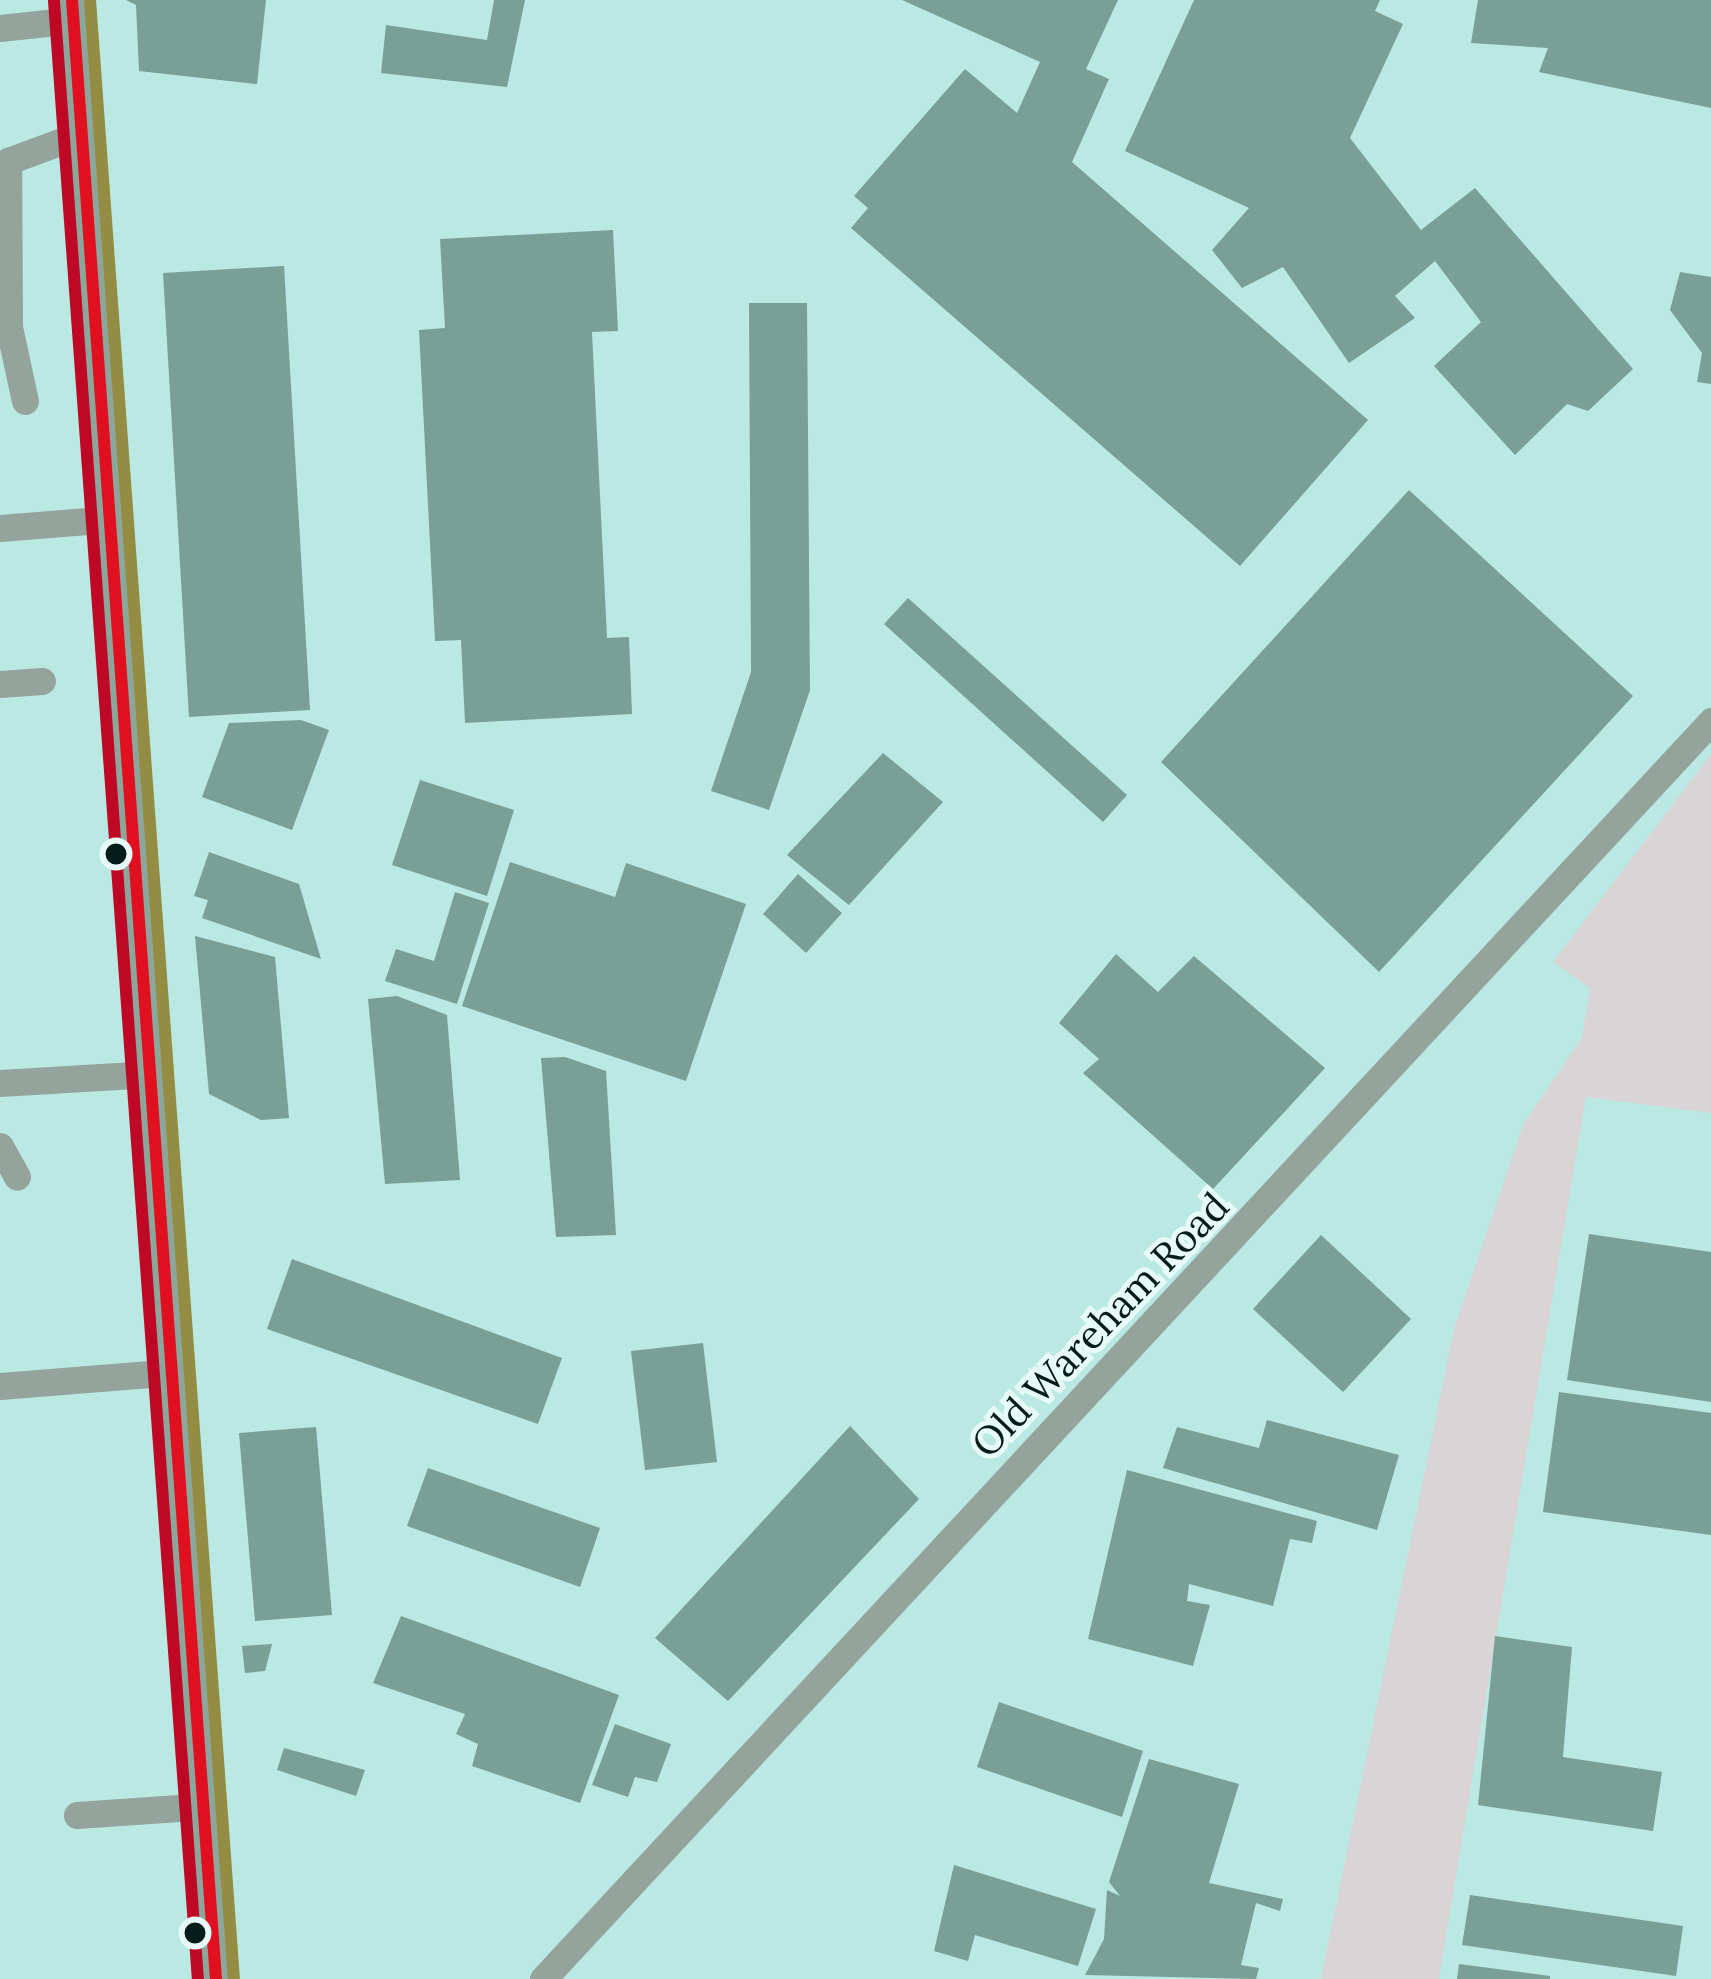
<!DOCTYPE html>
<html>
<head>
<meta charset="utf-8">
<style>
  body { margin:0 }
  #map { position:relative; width:1711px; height:1979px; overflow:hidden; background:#bae8e2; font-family:Lora,serif }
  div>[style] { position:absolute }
  .green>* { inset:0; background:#d9d4d6 }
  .building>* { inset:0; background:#799f97 }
  .minor>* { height:27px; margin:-13.5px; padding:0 13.5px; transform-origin:13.5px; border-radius:13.5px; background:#94a39b }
  .major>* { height:33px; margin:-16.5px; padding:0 16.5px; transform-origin:16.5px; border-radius:16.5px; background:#8da69b }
  .bus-1>* { height:12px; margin:-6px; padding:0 6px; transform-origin:6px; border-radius:6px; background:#e01021 }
  .bus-2>* { height:12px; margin:-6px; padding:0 6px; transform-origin:6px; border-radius:6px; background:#be0826 }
  .bus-3>* { height:12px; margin:-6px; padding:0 6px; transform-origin:6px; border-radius:6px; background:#938c42 }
  .dots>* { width:33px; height:33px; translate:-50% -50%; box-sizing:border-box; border:6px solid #e7faf7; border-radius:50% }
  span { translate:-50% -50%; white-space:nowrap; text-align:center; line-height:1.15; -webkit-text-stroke:10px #e7faf7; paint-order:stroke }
  .street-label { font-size:39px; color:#041d1a }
</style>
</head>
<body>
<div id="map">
  <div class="green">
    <div style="clip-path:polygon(1711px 754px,1711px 1113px,1586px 1097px,1439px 1979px,1321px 1979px,1454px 1329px,1524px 1123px,1582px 1038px,1590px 988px,1553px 962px)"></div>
  </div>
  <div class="building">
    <div style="clip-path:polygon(126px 0,266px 0,257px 84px,139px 71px,136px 5px)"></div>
    <div style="clip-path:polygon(494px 0,525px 0,507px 87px,381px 73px,386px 25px,487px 40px)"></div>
    <div style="clip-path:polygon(902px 0,1118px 0,1086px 69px,1109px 79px,1072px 162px,1368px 420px,1240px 566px,851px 228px,868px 208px,854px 196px,965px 69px,1017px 113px,1040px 62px)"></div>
    <div style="clip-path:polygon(1194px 0,1380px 0,1375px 11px,1403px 24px,1350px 138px,1421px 230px,1475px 188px,1633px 369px,1588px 411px,1567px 404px,1515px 455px,1434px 366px,1481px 322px,1435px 261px,1395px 296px,1415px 318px,1349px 363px,1283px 267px,1242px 288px,1212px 250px,1249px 208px,1125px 151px)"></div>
    <div style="clip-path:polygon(1478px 0,1711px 0,1711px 108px,1539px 72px,1548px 48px,1471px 43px)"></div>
    <div style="clip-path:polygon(613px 230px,618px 331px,592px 332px,607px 638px,629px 637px,632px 714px,465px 723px,461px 640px,435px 641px,419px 330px,445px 328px,440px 239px)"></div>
    <div style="clip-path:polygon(284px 266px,310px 710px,189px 717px,163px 273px)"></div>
    <div style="clip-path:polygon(1680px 272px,1711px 277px,1711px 384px,1697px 382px,1702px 353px,1670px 310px)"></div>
    <div style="clip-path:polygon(749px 303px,807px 303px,810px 690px,769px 810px,711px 791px,751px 672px)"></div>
    <div style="clip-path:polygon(1409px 490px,1633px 696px,1379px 972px,1161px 762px)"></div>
    <div style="clip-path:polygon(908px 598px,1127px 795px,1103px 822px,884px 624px)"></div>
    <div style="clip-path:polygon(301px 720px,329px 730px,292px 830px,202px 797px,229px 723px)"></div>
    <div style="clip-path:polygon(883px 753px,943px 802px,849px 905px,787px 855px)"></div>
    <div style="clip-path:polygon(420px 780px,514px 810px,487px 896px,392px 865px)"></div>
    <div style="clip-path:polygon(209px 852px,299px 884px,321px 959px,202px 918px,208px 900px,194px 896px)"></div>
    <div style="clip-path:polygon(510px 862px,615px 897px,626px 863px,746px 904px,686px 1081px,462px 1006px)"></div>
    <div style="clip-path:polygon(798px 874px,842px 913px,806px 953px,763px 914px)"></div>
    <div style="clip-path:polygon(455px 892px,489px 903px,457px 1004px,385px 981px,396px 949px,434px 961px)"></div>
    <div style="clip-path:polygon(195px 936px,275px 957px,289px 1118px,261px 1120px,209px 1094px)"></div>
    <div style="clip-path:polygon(1116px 954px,1158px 992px,1194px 956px,1325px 1068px,1213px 1189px,1083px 1073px,1099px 1059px,1059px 1023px)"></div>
    <div style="clip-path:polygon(397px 996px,447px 1015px,460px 1180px,385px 1184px,368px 999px)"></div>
    <div style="clip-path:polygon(565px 1057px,606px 1071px,616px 1235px,556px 1237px,541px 1058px)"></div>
    <div style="clip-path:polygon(1589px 1234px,1711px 1252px,1711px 1402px,1567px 1380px)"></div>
    <div style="clip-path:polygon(1321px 1235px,1411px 1319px,1343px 1392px,1253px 1309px)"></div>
    <div style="clip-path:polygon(292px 1259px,562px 1358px,538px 1424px,267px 1329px)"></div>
    <div style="clip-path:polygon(703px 1343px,717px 1462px,645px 1470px,631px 1351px)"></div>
    <div style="clip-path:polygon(1559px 1392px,1711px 1413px,1711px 1535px,1543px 1512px)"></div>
    <div style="clip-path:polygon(1267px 1420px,1399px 1455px,1377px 1530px,1163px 1468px,1177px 1427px,1259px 1448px)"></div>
    <div style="clip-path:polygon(850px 1426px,919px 1499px,728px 1701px,655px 1638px)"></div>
    <div style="clip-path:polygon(316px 1427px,332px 1615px,255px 1621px,239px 1433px)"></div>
    <div style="clip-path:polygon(428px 1468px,600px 1528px,580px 1587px,407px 1526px)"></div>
    <div style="clip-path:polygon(1127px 1470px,1317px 1521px,1312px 1543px,1290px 1539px,1273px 1606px,1189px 1584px,1187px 1601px,1210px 1605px,1193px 1666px,1088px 1639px)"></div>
    <div style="clip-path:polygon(401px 1616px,619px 1695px,580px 1803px,472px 1766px,478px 1744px,456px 1734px,465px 1714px,373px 1683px)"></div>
    <div style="clip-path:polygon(1495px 1636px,1572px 1647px,1563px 1757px,1662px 1772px,1653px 1831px,1478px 1805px)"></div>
    <div style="clip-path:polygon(272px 1644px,265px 1671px,245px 1673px,242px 1646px)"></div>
    <div style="clip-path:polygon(999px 1702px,1143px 1751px,1122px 1817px,977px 1767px)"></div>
    <div style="clip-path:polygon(615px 1724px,671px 1744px,657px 1782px,635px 1777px,628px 1797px,592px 1785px)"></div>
    <div style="clip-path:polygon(284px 1748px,365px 1770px,356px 1796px,277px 1770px)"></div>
    <div style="clip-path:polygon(1149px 1759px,1239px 1784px,1209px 1883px,1283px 1899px,1280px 1911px,1256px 1903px,1241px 1965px,1259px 1968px,1256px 1979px,1085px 1975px,1104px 1939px,1107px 1890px,1120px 1896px,1109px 1882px)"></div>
    <div style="clip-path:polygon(954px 1865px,1096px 1909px,1078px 1966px,975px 1935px,968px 1961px,934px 1951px)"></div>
    <div style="clip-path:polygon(1470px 1895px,1683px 1926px,1676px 1976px,1462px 1945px)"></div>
    <div style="clip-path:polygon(1459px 1964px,1550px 1976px,1550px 1979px,1457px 1979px)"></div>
  </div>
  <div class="minor">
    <div style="left:0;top:28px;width:74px;rotate:-6.2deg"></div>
    <div style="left:25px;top:401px;width:76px;rotate:-102.2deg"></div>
    <div style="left:9px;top:327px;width:166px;rotate:-90.3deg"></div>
    <div style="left:8px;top:161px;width:81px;rotate:-20.2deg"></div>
    <div style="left:0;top:528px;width:112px;rotate:-4.6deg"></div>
    <div style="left:0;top:684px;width:42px;rotate:-4.1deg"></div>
    <div style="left:0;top:1083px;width:151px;rotate:-3.4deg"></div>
    <div style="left:0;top:1146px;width:35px;rotate:61deg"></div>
    <div style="left:0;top:1386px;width:175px;rotate:-4.6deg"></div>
    <div style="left:77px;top:1815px;width:131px;rotate:-3.9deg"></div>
    <div style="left:543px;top:1979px;width:1717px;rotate:-47.12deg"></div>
  </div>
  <div class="major">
    <div style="left:72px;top:0;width:1984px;rotate:85.84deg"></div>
  </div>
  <div class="bus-1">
    <div style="left:72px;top:0;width:1984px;rotate:85.84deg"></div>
  </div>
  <div class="bus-2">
    <div style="left:54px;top:1px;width:1983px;rotate:85.84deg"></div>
  </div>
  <div class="bus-3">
    <div style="left:90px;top:0;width:1983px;rotate:85.84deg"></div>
  </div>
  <div class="dots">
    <div style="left:116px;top:854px;background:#041d1a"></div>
    <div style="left:195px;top:1933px;background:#041d1a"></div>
  </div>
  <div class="street-label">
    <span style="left:1100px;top:1325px;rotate:-46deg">Old Wareham Road</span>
  </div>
</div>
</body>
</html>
